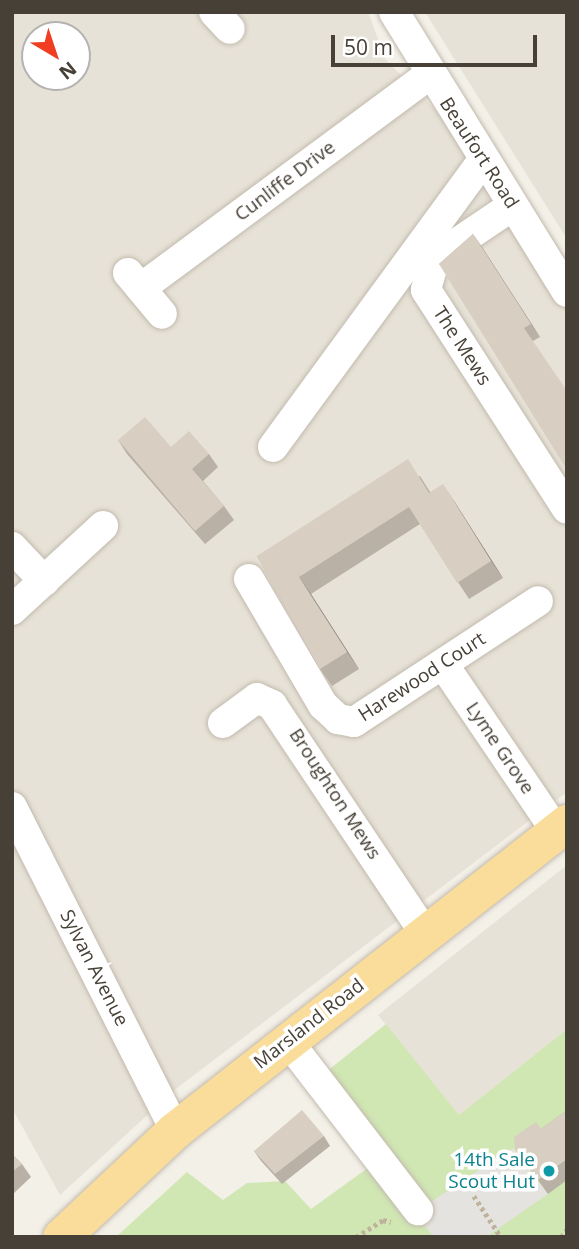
<!DOCTYPE html>
<html>
<head>
<meta charset="utf-8">
<style>
  body { margin:0 }
  #map { position:relative; width:579px; height:1249px; overflow:hidden; background:#f3f0e8; font-family:"Open Sans",sans-serif }
  div>[style] { position:absolute }
  .residential>* { inset:0; background:#e7e2d7 }
  .green>* { inset:0; background:#d0e6b3 }
  .parking>* { inset:0; background:#e5e3e0 }
  .path>* { height:4.5px; margin-top:-2.25px; transform-origin:0; background:repeating-linear-gradient(90deg,#c0b39d 0 3.5px,transparent 0 7px) }
  .roads { filter:drop-shadow(0 0 2px #c2baae) drop-shadow(0 0 2px #c2baae) }
  .minor>* { height:30px; margin:-15px; padding:0 15px; transform-origin:15px; border-radius:15px; background:#fff }
  .major>* { height:37px; margin:-18.5px; padding:0 18.5px; transform-origin:18.5px; border-radius:18.5px; background:#fadd9b }
  .wall>* { inset:0; background:#bab1a6 }
  .shaded-wall>* { inset:0; background:#979087 }
  .building>* { inset:0; background:#d8cec1 }
  .dots>* { width:19px; height:19px; translate:-50% -50%; box-sizing:border-box; border:4px solid #fff; border-radius:50% }
  span { translate:-50% -50%; white-space:nowrap; text-align:center; line-height:1.15; -webkit-text-stroke:7px #fff; paint-order:stroke }
  .street-label { font-size:19px; color:#474037 }
  .culture-label { font-size:19px; color:#0d838f }
  .right { translate:-100% -50%; text-align:right }
  .frame { position:absolute; inset:0; border:14px solid #474037; pointer-events:none }
  .north { position:absolute; left:21px; top:21px; width:70px; height:70px; box-sizing:border-box; background:#fff; border:2px solid #b5b3af; border-radius:50%; rotate:141deg; font-size:19px; font-weight:700; line-height:28px; text-align:center; color:#474037 }
  .north::after { content:''; display:block; margin:auto; width:24px; height:32px; background:#f13d21; clip-path:polygon(50% 0,100% 100%,50% 72%,0 100%) }
  .scale { position:absolute; left:331px; top:35px; width:206px; height:32px; box-sizing:border-box; border:4px solid #474037; border-top:0; padding-left:9px; font-size:21px; line-height:24px; white-space:nowrap; color:#474037; -webkit-text-stroke:5px #fff; paint-order:stroke }
</style>
</head>
<body>
<div id="map">
  <div class="residential">
    <div style="clip-path:polygon(evenodd,12px 12px,368px 12px,386px 60px,459px 134px,567px 307px,567px 792px,177px 1088px,60px 1195px,12px 1108px,12px 12px,35px 35px,77px 35px,77px 77px,35px 77px,35px 35px)"></div>
    <div style="clip-path:polygon(425px 12px,567px 12px,567px 239px)"></div>
    <div style="clip-path:polygon(567px 865px,567px 1029px,459px 1115px,378px 1015px)"></div>
  </div>
  <div class="green">
    <div style="clip-path:polygon(386px 1024px,459px 1115px,567px 1029px,567px 1237px,116px 1237px,187px 1172px,223px 1200px,247px 1183px,285px 1181px,311px 1209px,372px 1165px,311px 1084px)"></div>
  </div>
  <div class="parking">
    <div style="clip-path:polygon(513px 1148px,548px 1194px,486px 1237px,434px 1237px,414px 1213px)"></div>
  </div>
  <div class="path">
    <div style="left:474px;top:1196px;width:49px;rotate:56.6deg"></div>
    <div style="left:356px;top:1237px;width:32px;rotate:-32deg"></div>
    <div style="left:383px;top:1220px;width:8px;rotate:14deg"></div>
    <div style="left:561px;top:1237px;width:10px;rotate:-53deg"></div>
  </div>
  <div class="roads">
    <div class="minor">
      <div style="left:214px;top:12px;width:23px;rotate:47deg"></div>
      <div style="left:394px;top:12px;width:329px;rotate:58.3deg"></div>
      <div style="left:512px;top:206px;width:93px;rotate:146deg"></div>
      <div style="left:435px;top:258px;width:33px;rotate:106deg"></div>
      <div style="left:426px;top:290px;width:260px;rotate:57.2deg"></div>
      <div style="left:128px;top:273px;width:53px;rotate:50.3deg"></div>
      <div style="left:141px;top:288px;width:358px;rotate:-36.5deg"></div>
      <div style="left:273px;top:447px;width:357px;rotate:-53.8deg"></div>
      <div style="left:12px;top:547px;width:47px;rotate:46.7deg"></div>
      <div style="left:249px;top:579px;width:146px;rotate:59.6deg"></div>
      <div style="left:323px;top:705px;width:21px;rotate:43deg"></div>
      <div style="left:338px;top:719px;width:16px;rotate:11deg"></div>
      <div style="left:354px;top:722px;width:220px;rotate:-33.3deg"></div>
      <div style="left:12px;top:610px;width:124px;rotate:-42.7deg"></div>
      <div style="left:443px;top:664px;width:202px;rotate:55.9deg"></div>
      <div style="left:223px;top:723px;width:42px;rotate:-36.3deg"></div>
      <div style="left:257px;top:698px;width:17px;rotate:25deg"></div>
      <div style="left:272px;top:705px;width:277px;rotate:56.2deg"></div>
      <div style="left:12px;top:807px;width:362px;rotate:63.2deg"></div>
      <div style="left:287px;top:1040px;width:215px;rotate:52.4deg"></div>
    </div>
    <div class="major">
      <div style="left:61px;top:1237px;width:156px;rotate:-43.2deg"></div>
      <div style="left:175px;top:1130px;width:498px;rotate:-38.1deg"></div>
    </div>
  </div>
  <div class="wall">
    <div style="clip-path:polygon(473px 234px,540px 337px,533px 341px,439px 264px)"></div>
    <div style="clip-path:polygon(118px 440px,209px 454px,218px 467px,203px 481px,224px 506px,234px 520px,205px 544px,127px 454px)"></div>
    <div style="clip-path:polygon(420px 476px,430px 492px,454px 501px,503px 578px,469px 599px,420px 524px,311px 594px,359px 669px,332px 686px,320px 669px,257px 556px)"></div>
    <div style="clip-path:polygon(567px 1110px,567px 1180px,548px 1194px,515px 1148px)"></div>
    <div style="clip-path:polygon(324px 1136px,330px 1146px,282px 1184px,261px 1161px,254px 1151px)"></div>
    <div style="clip-path:polygon(12px 1154px,22px 1164px,31px 1177px,12px 1195px)"></div>
  </div>
  <div class="shaded-wall">
    <div style="clip-path:polygon(473px 234px,482px 247px,540px 337px,531px 324px)"></div>
    <div style="clip-path:polygon(443px 484px,454px 501px,503px 578px,491px 561px)"></div>
    <div style="clip-path:polygon(299px 577px,311px 594px,359px 669px,347px 652px)"></div>
  </div>
  <div class="building">
    <div style="clip-path:polygon(473px 234px,531px 324px,524px 328px,567px 391px,567px 470px,439px 264px)"></div>
    <div style="clip-path:polygon(145px 417px,171px 447px,189px 431px,209px 454px,192px 469px,224px 506px,195px 531px,118px 440px)"></div>
    <div style="clip-path:polygon(408px 459px,429px 493px,443px 484px,491px 561px,457px 583px,409px 507px,299px 577px,347px 652px,320px 669px,257px 556px)"></div>
    <div style="clip-path:polygon(302px 1110px,324px 1136px,275px 1174px,254px 1151px)"></div>
    <div style="clip-path:polygon(567px 1110px,567px 1159px,538px 1180px,515px 1148px,514px 1137px,536px 1122px,541px 1129px)"></div>
    <div style="clip-path:polygon(12px 1154px,22px 1164px,12px 1172px)"></div>
  </div>
  <div class="dots">
    <div style="left:549px;top:1171px;background:#0f9aa8"></div>
  </div>
  <div class="street-label">
    <span style="left:479px;top:153px;rotate:57deg">Beaufort Road</span>
    <span style="left:285px;top:181px;rotate:-37deg">Cunliffe Drive</span>
    <span style="left:462px;top:346px;rotate:57deg">The Mews</span>
    <span style="left:422px;top:677px;rotate:-33deg">Harewood Court</span>
    <span style="left:500px;top:748px;rotate:56deg">Lyme Grove</span>
    <span style="left:335px;top:794px;rotate:57deg">Broughton Mews</span>
    <span style="left:94px;top:968px;rotate:63deg">Sylvan Avenue</span>
    <span style="left:309px;top:1024px;rotate:-38deg">Marsland Road</span>
  </div>
  <div class="culture-label">
    <span class="right" style="left:535px;top:1171px">14th Sale<br>Scout Hut</span>
  </div>
  <div class="frame"></div>
  <div class="north">N</div>
  <div class="scale">50 m</div>
</div>
</body>
</html>
